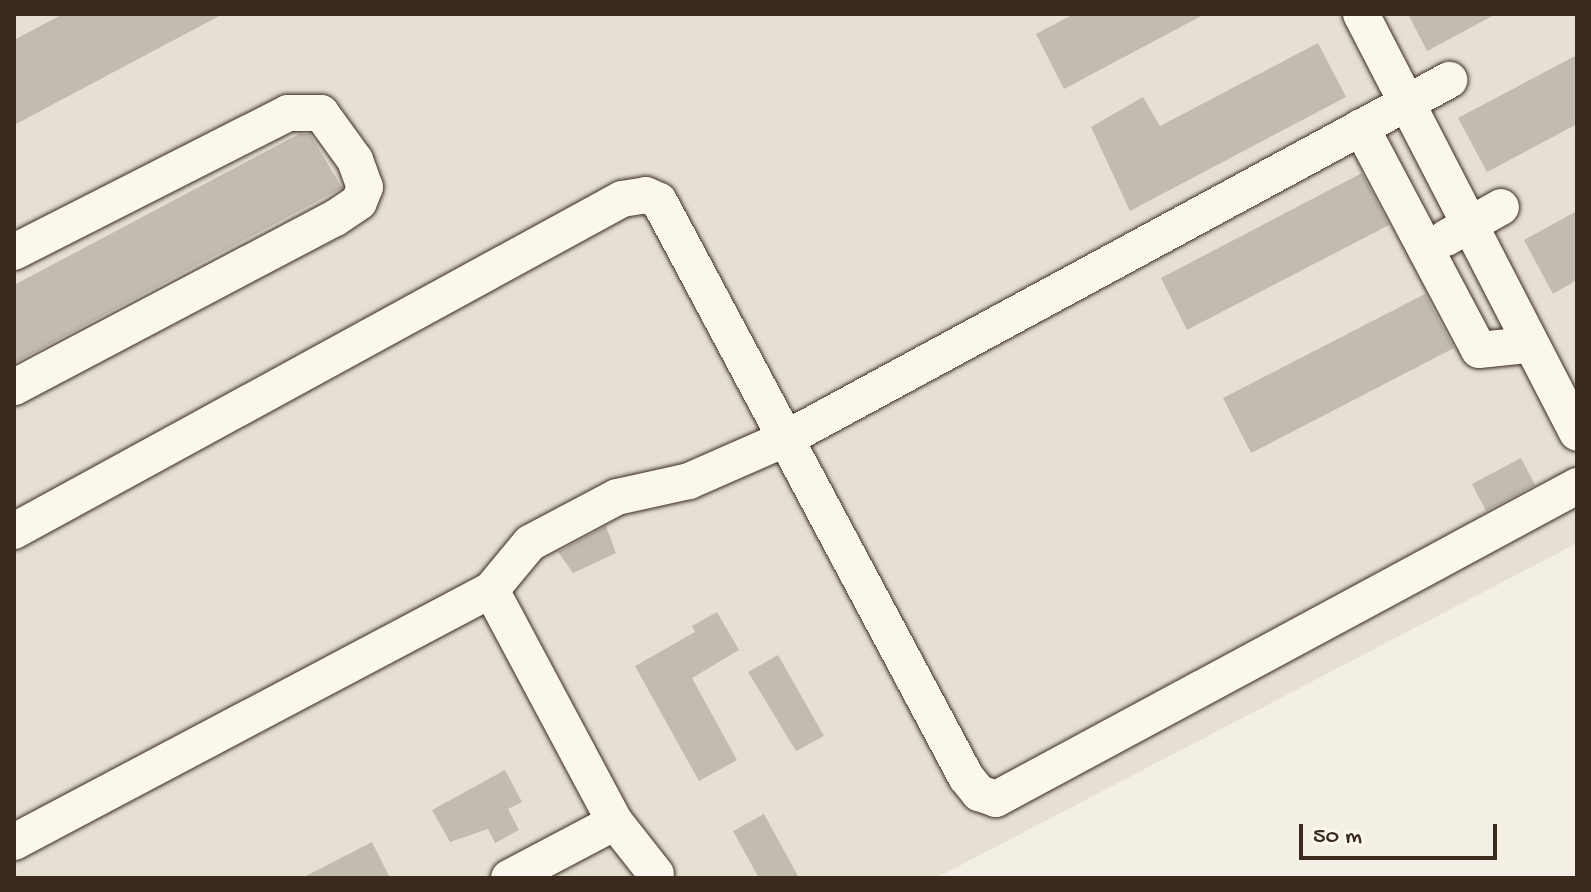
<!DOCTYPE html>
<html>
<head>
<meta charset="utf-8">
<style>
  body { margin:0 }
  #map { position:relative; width:1591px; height:892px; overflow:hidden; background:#f3efe4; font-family:"Gochi Hand",sans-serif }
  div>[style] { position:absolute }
  .built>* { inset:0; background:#e5dfd4 }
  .building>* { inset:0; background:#c3bbb0 }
  .roads { filter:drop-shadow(0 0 2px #3b2a1e) drop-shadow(0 0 2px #3b2a1e) }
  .minor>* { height:36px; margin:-18px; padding:0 18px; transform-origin:18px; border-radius:18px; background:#fbf7ec }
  span { translate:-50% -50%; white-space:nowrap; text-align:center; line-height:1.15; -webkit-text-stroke:6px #fbf7ec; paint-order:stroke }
  .frame { position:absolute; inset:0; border:16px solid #3b2a1e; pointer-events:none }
  .scale { position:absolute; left:1299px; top:824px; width:198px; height:36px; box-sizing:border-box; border:4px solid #3b2a1e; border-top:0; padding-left:10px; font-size:24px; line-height:28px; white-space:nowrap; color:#3b2a1e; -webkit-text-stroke:6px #fbf7ec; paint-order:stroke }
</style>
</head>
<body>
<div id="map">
  <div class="built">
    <div style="clip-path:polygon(14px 14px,1577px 14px,1577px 543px,936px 878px,14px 878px)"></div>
  </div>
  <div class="building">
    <div style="clip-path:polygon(63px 14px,223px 14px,14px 125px,14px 40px)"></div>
    <div style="clip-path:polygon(1074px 14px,1205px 14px,1064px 89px,1036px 34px)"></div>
    <div style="clip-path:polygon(1408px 14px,1496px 14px,1427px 51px)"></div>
    <div style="clip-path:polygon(1318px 43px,1346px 97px,1130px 211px,1091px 127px,1143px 97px,1160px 126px)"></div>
    <div style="clip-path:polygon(1577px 55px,1577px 124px,1487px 172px,1458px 118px)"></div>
    <div style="clip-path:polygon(299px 134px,310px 134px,342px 188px,14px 363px,14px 285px)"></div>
    <div style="clip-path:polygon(1362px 173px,1389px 225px,1187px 330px,1161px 278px)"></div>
    <div style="clip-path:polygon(1577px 211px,1577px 280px,1553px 294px,1524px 240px)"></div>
    <div style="clip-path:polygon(1425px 294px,1454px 348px,1251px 453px,1223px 398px)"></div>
    <div style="clip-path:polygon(1521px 458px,1535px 485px,1486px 511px,1472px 484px)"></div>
    <div style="clip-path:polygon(606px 526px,616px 553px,573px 573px,558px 552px)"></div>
    <div style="clip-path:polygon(717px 612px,739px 650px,692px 678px,737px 760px,699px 781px,635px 666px,695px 632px,692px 626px)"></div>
    <div style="clip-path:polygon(778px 655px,824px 736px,796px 751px,748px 672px)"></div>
    <div style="clip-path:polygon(505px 770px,522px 802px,508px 809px,519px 830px,495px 843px,488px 829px,450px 842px,432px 810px)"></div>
    <div style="clip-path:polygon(764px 814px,799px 878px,759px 878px,733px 831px)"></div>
    <div style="clip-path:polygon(372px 842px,390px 878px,302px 878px)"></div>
  </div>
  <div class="roads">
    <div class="minor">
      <div style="left:1361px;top:14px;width:471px;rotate:62.7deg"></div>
      <div style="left:1361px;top:127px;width:252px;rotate:62.1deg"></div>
      <div style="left:1479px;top:350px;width:48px;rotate:-5.9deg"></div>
      <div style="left:1446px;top:238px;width:63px;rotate:-29.4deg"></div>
      <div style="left:14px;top:252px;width:307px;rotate:-26.9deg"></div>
      <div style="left:288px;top:113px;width:33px"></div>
      <div style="left:321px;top:113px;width:58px;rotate:54.1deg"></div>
      <div style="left:355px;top:160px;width:29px;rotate:70deg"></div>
      <div style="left:365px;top:187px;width:16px;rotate:112deg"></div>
      <div style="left:359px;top:202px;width:29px;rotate:146deg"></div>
      <div style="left:335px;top:218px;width:363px;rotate:152.2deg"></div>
      <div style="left:14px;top:531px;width:693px;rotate:-28.64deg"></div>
      <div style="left:622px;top:199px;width:24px;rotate:-9deg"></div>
      <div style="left:646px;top:195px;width:14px;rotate:25deg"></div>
      <div style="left:659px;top:201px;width:653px;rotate:61.94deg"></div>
      <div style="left:966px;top:777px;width:21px;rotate:51deg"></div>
      <div style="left:979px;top:793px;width:18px;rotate:19deg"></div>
      <div style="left:996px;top:799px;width:660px;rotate:-28.31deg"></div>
      <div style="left:491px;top:590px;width:263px;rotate:61.9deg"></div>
      <div style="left:615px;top:822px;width:66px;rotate:51.7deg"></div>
      <div style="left:14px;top:842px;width:539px;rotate:-27.85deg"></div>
      <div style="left:491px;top:590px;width:61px;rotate:-50.3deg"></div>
      <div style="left:530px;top:543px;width:98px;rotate:-27.9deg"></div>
      <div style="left:617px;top:497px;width:74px;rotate:-12.5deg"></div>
      <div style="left:689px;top:481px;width:107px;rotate:-23.7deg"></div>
      <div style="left:787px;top:438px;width:753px;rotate:-28.4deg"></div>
      <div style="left:509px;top:878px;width:120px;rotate:-27.8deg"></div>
    </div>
  </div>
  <div class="frame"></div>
  <div class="scale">50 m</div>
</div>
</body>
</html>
